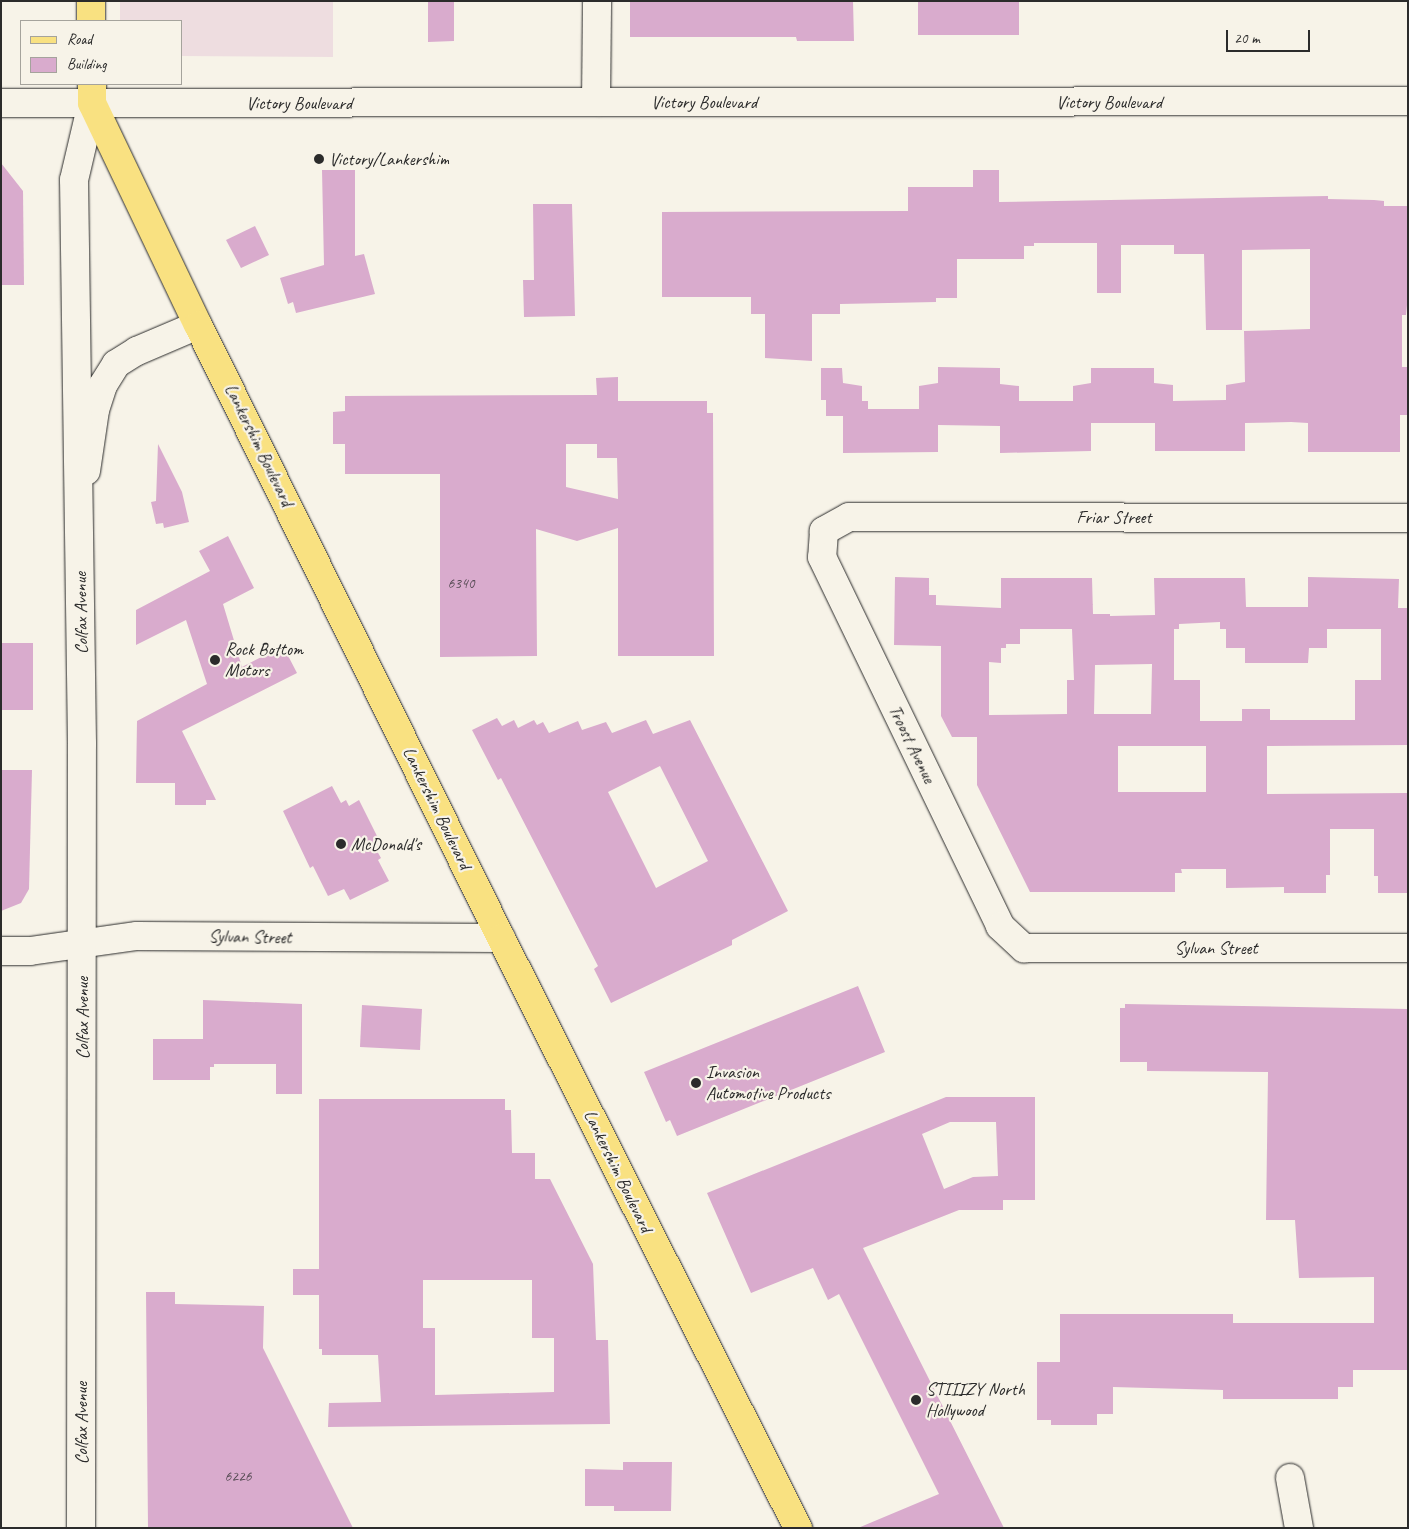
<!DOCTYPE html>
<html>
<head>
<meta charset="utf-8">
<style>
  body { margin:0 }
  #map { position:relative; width:1409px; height:1529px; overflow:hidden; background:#f7f3e8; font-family:Caveat,sans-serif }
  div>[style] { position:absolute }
  .built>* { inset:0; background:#eedde0 }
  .building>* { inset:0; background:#d9abcd }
  .roads { filter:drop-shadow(0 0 1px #2b2b2b) drop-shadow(0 0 1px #2b2b2b) }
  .minor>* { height:28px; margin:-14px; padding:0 14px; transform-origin:14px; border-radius:14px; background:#f7f3e8 }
  .tertiary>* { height:28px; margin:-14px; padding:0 14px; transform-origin:14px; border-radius:14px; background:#f7f3e8 }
  .secondary>* { height:28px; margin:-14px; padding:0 14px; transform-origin:14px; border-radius:14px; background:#f7f3e8 }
  .primary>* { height:28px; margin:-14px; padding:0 14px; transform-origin:14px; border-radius:14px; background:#f9e181 }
  .dots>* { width:14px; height:14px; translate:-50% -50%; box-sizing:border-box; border:2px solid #f7f3e8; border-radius:50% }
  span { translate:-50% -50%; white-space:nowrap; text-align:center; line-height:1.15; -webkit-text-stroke:4.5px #f7f3e8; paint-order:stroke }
  .number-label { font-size:15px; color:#564b54 }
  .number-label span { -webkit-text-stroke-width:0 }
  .street-label { font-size:18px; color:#2b2b2b }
  .poi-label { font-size:18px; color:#2b2b2b }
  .left { translate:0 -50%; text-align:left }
  .frame { position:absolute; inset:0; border:2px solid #2b2b2b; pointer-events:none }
  .legend { position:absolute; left:20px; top:20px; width:162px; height:65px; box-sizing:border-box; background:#f7f3e8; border:1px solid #a5a39c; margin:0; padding:6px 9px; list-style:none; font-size:15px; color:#2b2b2b }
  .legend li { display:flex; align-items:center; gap:10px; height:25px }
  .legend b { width:25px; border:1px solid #a5a39c }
  .scale { position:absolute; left:1226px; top:30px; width:84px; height:22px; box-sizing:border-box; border:2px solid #2b2b2b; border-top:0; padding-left:6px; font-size:15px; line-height:18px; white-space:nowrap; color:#2b2b2b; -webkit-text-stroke:4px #f7f3e8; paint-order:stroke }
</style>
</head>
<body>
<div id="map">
  <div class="built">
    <div style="clip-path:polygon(120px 1px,333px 1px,333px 57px,181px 56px,181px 21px,120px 21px)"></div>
  </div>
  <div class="building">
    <div style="clip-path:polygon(428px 1px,454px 1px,454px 41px,428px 42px)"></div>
    <div style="clip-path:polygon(630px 1px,853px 1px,854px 41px,797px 41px,796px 37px,630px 37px)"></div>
    <div style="clip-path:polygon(918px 1px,1019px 1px,1019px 35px,918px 35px)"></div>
    <div style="clip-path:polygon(1px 163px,23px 191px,24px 285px,1px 285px)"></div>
    <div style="clip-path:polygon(322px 170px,355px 170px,355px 256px,364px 254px,375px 294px,296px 313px,293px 302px,288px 304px,280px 278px,324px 265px)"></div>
    <div style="clip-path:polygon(973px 170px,999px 170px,999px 202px,1328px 196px,1328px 199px,1374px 200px,1384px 201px,1384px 206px,1408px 206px,1408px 295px,1406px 315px,1402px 315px,1402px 367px,1408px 367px,1408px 415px,1400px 415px,1400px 452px,1308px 452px,1308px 423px,1291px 422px,1245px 423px,1245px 451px,1155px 451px,1155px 423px,1091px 423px,1091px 451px,1000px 453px,1000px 426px,938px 425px,938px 452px,843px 453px,843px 416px,826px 416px,826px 400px,821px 400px,821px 368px,842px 368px,843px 383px,862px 386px,862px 401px,868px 401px,868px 409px,919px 409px,919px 386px,938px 383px,938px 367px,1000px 368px,1000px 384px,1019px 386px,1019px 401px,1073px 401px,1073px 386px,1091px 383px,1091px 368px,1154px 368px,1154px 383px,1173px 385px,1173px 401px,1226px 400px,1226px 385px,1245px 382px,1244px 331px,1310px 329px,1310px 249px,1242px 250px,1242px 330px,1206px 330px,1204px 254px,1174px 254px,1174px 245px,1121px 245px,1121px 293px,1097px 293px,1097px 243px,1034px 243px,1034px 246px,1024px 246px,1024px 259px,957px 259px,957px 298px,936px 298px,936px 302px,840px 304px,840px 314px,812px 314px,812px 361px,765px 358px,765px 314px,751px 314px,751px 297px,662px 297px,662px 212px,908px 211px,908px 187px,973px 187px)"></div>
    <div style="clip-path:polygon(533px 204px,572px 204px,575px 316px,524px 317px,523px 280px,534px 280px)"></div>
    <div style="clip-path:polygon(255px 226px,269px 255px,241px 268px,226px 240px)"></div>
    <div style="clip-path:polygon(evenodd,618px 377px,618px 401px,707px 401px,707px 413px,713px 413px,714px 656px,618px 656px,618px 528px,577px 541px,536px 529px,537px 656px,440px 657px,440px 474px,345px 474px,345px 444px,333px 444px,333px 412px,345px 411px,345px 396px,597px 395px,596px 378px,618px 377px,566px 444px,597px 444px,597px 458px,617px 458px,618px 499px,566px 487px,566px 444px)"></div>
    <div style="clip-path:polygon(158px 444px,182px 492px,189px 522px,164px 528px,163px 523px,156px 524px,151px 502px,156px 501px)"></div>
    <div style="clip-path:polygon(228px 536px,254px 588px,223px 604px,242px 667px,283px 646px,297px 673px,182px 731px,216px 800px,206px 800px,206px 805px,175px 805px,175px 783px,136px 783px,137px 721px,207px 684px,186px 620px,136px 645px,136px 610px,210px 571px,199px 551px)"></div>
    <div style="clip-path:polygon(evenodd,895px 577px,929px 578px,929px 595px,936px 595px,936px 605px,1001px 608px,1001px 578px,1092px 578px,1093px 614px,1110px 614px,1110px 616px,1155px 615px,1154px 578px,1245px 578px,1246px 607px,1308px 607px,1308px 577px,1399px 579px,1398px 608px,1408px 608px,1408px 745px,1267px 746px,1267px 794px,1408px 793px,1408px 893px,1378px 893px,1378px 876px,1374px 876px,1374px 829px,1330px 829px,1330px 875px,1326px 875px,1326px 893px,1284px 893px,1284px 887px,1226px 888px,1226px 869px,1181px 869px,1182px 873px,1175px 873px,1175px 892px,1030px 892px,977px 785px,977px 737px,952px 737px,941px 716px,941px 646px,894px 645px,895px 577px,1220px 622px,1220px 629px,1226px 629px,1226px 648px,1245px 648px,1245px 663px,1308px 663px,1309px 648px,1327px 648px,1327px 629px,1381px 629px,1381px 680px,1355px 680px,1355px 720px,1270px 720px,1270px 709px,1242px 709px,1242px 721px,1200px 721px,1200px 680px,1174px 680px,1174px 629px,1179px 629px,1179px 624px,1220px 622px,895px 577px,1020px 629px,1072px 629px,1074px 680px,1067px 680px,1067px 714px,989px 715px,989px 662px,1001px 663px,1001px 648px,1006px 648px,1006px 644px,1020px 644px,1020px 629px,895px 577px,1152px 664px,1151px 714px,1094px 714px,1095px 665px,1152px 664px,895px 577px,1118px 746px,1206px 746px,1206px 792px,1118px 792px,1118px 746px)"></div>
    <div style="clip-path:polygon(1px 643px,33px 643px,33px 710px,1px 710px)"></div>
    <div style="clip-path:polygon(evenodd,497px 718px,502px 726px,514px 720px,518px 728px,534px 720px,537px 725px,543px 722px,549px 733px,578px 721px,582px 730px,606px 722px,612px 733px,646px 720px,653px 734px,690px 720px,788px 911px,732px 940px,732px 945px,611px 1003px,594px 969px,598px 966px,501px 778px,498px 780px,472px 730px,497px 718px,660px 766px,708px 861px,656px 888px,608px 792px,660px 766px)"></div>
    <div style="clip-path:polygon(1px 770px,32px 770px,29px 889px,21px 903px,1px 911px)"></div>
    <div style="clip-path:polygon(332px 786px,341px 803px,346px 800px,349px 806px,359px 800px,383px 848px,377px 851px,381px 858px,378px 860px,389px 881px,350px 900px,344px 889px,328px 896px,313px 866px,310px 868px,283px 811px)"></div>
    <div style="clip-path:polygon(858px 986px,885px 1052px,677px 1136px,670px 1120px,666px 1122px,644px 1072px)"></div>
    <div style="clip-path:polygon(203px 1000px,302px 1004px,302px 1094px,276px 1094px,276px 1064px,214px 1064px,214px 1067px,210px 1067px,210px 1080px,153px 1080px,153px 1039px,203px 1039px)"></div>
    <div style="clip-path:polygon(1125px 1004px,1408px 1009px,1408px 1370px,1353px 1370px,1353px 1387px,1338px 1387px,1338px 1399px,1223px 1399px,1223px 1390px,1113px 1387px,1113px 1414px,1097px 1414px,1097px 1425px,1051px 1425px,1051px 1420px,1037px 1420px,1037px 1362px,1060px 1362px,1060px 1314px,1233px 1314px,1233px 1323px,1374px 1323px,1374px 1277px,1299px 1278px,1295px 1220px,1266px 1220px,1268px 1072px,1147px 1071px,1147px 1062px,1120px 1062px,1120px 1008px,1125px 1008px)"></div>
    <div style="clip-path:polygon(362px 1005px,422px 1009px,420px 1050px,360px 1047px)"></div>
    <div style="clip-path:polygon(evenodd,946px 1097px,1035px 1097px,1035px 1200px,1003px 1200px,1003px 1210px,959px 1210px,863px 1248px,1004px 1528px,858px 1528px,939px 1494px,839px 1294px,828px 1300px,813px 1268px,751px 1293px,707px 1193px,946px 1097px,950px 1122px,996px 1122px,998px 1176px,973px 1177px,944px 1189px,922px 1134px,950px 1122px)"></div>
    <div style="clip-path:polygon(evenodd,319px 1099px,505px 1099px,505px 1110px,511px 1110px,512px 1153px,535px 1153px,535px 1179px,550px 1179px,593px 1264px,596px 1340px,608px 1340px,610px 1424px,328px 1427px,329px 1403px,381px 1402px,378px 1355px,322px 1355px,322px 1349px,319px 1349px,319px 1295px,293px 1295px,293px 1269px,319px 1269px,319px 1099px,423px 1280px,532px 1280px,532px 1338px,554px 1338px,554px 1392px,435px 1395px,435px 1328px,423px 1328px,423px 1280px)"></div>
    <div style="clip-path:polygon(146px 1292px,175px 1292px,175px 1304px,264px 1306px,263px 1348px,353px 1528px,148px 1528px)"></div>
    <div style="clip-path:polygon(623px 1462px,672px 1462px,671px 1511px,614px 1511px,614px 1506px,585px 1506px,585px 1469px,623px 1470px)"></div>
  </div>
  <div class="roads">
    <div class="minor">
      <div style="left:596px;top:102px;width:101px;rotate:-89.4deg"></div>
      <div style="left:1408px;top:518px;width:559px;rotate:-179.9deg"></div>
      <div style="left:849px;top:517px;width:29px;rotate:151deg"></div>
      <div style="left:824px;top:531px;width:26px;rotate:94deg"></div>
      <div style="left:822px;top:557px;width:410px;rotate:64.2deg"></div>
      <div style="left:1000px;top:926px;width:33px;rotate:43deg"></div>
      <div style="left:1024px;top:948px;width:384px"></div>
      <div style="left:1px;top:951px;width:29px"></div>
      <div style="left:30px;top:951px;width:108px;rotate:-8deg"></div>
      <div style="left:137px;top:936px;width:364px;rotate:0.3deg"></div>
      <div style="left:1290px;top:1478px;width:51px;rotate:79.8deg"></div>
    </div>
    <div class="tertiary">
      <div style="left:86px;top:471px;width:62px;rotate:-81.6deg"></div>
      <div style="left:95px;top:410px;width:26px;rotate:-72deg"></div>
      <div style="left:103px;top:385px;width:25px;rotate:-58deg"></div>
      <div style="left:116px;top:364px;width:25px;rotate:-32deg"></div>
      <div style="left:137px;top:351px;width:66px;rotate:-23.1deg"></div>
    </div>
    <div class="secondary">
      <div style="left:1px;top:103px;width:1407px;rotate:-0.08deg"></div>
      <div style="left:81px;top:1528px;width:784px;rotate:-89.93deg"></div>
      <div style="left:82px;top:744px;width:564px;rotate:-90.81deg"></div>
      <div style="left:74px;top:180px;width:79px;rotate:-76.8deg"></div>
    </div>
    <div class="primary">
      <div style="left:91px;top:1px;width:20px;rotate:90deg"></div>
      <div style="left:92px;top:84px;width:19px;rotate:90deg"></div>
      <div style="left:92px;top:103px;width:246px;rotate:64.5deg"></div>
      <div style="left:198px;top:325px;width:684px;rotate:63.7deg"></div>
      <div style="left:501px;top:938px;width:661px;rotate:63.28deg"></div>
    </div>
  </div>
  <div class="dots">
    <div style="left:319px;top:159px;background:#2b2b2b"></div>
    <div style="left:215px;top:660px;background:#2b2b2b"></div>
    <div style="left:341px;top:844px;background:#2b2b2b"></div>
    <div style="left:696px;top:1083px;background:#2b2b2b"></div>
    <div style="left:916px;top:1400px;background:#2b2b2b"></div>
  </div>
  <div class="number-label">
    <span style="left:461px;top:584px">6340</span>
    <span style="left:238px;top:1477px">6226</span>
  </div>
  <div class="street-label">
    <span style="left:704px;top:102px">Victory Boulevard</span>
    <span style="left:1109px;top:102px">Victory Boulevard</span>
    <span style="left:299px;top:103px">Victory Boulevard</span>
    <span style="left:259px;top:445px;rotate:64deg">Lankershim Boulevard</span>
    <span style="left:1114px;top:517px">Friar Street</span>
    <span style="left:81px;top:613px;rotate:-91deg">Colfax Avenue</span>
    <span style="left:912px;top:744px;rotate:64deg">Troost Avenue</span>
    <span style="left:437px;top:808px;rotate:64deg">Lankershim Boulevard</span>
    <span style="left:250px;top:937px;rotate:1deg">Sylvan Street</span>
    <span style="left:1216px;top:948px">Sylvan Street</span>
    <span style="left:82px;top:1018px;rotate:-90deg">Colfax Avenue</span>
    <span style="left:618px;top:1171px;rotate:64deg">Lankershim Boulevard</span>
    <span style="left:81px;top:1423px;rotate:-90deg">Colfax Avenue</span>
  </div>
  <div class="poi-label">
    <span class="left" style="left:329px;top:159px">Victory/Lankershim</span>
    <span class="left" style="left:225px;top:660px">Rock Bottom<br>Motors</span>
    <span class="left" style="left:351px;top:844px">McDonald's</span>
    <span class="left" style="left:706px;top:1083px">Invasion<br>Automotive Products</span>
    <span class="left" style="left:926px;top:1400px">STIIIZY North<br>Hollywood</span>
  </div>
  <div class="frame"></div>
  <ul class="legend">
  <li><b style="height:6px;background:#f9e181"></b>Road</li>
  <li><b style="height:14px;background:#d9abcd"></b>Building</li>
  </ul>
  <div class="scale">20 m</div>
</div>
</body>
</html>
